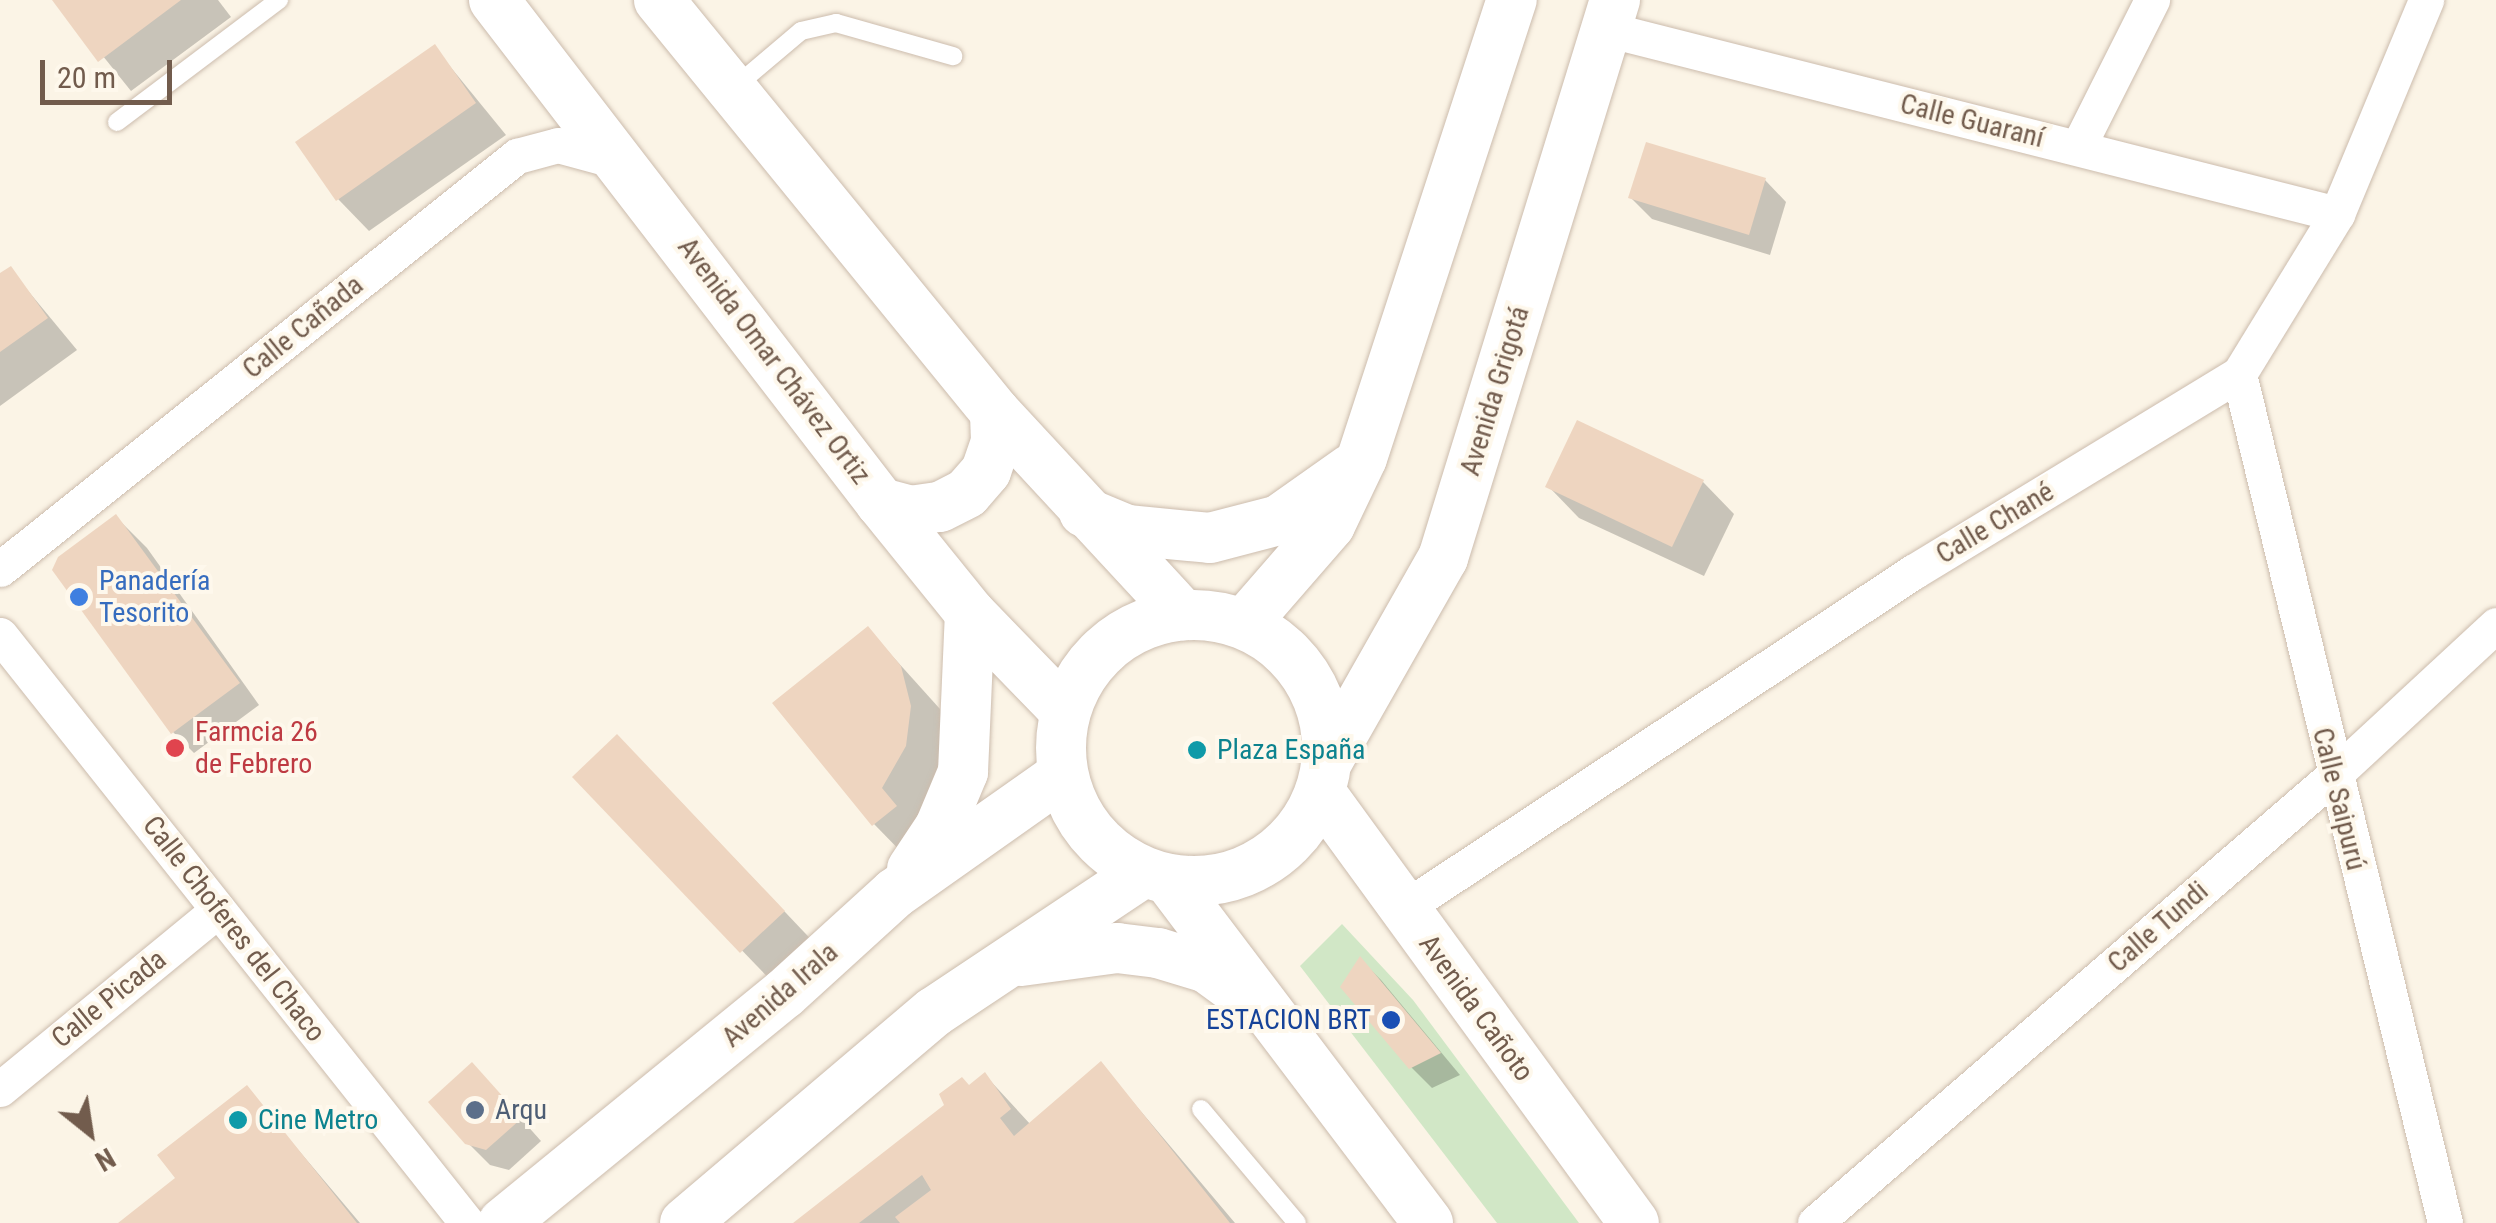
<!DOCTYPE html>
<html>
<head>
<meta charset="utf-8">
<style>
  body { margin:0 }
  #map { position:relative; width:2496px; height:1223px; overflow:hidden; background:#fbf4e6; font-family:"Roboto Condensed",sans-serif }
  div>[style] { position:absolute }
  .green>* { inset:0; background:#d1e7c6 }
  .shadow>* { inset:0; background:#0003 }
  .building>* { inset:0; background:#eed5c0 }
  .roads { filter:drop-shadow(0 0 2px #ccbcad) drop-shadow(0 0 2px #ccbcad) }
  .lane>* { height:18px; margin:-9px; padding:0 9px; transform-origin:9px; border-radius:9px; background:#fff }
  .street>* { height:35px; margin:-17.5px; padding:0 17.5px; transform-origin:17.5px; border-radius:17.5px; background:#fff }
  .secondary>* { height:50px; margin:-25px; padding:0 25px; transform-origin:25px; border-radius:25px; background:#fff }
  .secondary>.ring { margin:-25px; padding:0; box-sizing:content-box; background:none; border:50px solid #fff; border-radius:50% }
  .dots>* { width:28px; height:28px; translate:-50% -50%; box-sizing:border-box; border:5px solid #fef8ec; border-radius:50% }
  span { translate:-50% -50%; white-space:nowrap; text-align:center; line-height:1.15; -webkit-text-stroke:8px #fef8ec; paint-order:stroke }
  .street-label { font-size:28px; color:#725c4d }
  .shop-label { font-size:28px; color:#366cbe }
  .left { translate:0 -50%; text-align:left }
  .health-label { font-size:28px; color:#be3a42 }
  .culture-label { font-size:28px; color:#0d838f }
  .transit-label { font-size:28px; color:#164399 }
  .right { translate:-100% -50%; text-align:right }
  .service-label { font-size:28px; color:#4e5e75 }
  .north { position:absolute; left:40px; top:1083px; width:100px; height:100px; -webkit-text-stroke:8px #fef8ec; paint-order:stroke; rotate:150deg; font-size:28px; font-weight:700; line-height:40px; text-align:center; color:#725c4d }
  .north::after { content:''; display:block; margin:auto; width:35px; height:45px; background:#725c4d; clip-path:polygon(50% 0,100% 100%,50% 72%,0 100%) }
  .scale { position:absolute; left:40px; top:60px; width:132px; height:45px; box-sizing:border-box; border:5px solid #725c4d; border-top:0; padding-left:12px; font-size:30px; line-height:35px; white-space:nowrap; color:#725c4d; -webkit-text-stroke:8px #fef8ec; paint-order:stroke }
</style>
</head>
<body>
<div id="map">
  <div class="green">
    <div style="clip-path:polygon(1342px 924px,1413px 1000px,1579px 1223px,1497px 1223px,1300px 966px)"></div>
  </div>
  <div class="shadow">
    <div style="clip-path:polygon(58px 0,218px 0,231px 17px,131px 91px)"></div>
    <div style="clip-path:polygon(435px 48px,506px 135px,369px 231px,338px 199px)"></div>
    <div style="clip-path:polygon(1765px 180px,1786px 202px,1770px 255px,1652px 219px,1631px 198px)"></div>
    <div style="clip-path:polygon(10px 269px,77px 350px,0 406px,0 277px)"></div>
    <div style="clip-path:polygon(1578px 423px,1703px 482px,1734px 514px,1704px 576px,1579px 518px,1548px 486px)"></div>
    <div style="clip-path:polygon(116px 517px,147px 548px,259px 705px,194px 753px,173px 732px)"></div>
    <div style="clip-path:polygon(868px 629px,940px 709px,949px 747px,913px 864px,874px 824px)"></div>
    <div style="clip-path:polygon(575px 777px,657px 777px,823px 952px,781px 991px)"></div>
    <div style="clip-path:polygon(1361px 960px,1381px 980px,1460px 1075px,1432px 1088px,1411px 1067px)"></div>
    <div style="clip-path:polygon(1101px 1064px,1235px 1223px,802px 1223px,985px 1075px,1031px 1125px)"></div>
    <div style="clip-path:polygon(493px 1087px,541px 1141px,509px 1170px,490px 1165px,467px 1142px)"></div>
    <div style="clip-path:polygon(246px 1088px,360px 1223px,122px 1223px,179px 1179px)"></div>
  </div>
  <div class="building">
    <div style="clip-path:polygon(52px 0,181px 0,98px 62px)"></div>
    <div style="clip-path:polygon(435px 44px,476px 103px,336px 201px,295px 142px)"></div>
    <div style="clip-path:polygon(1646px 142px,1766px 178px,1749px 235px,1628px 198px)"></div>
    <div style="clip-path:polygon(11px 266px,48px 318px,0 352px,0 273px)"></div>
    <div style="clip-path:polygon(1577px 420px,1704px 480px,1672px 547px,1545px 487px)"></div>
    <div style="clip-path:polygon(116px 514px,240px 683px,171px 734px,52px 570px,58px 557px)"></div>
    <div style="clip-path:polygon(868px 626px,901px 666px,911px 706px,906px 746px,882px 788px,897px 806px,872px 826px,772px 703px)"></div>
    <div style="clip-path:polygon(617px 734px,785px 911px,740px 953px,572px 777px)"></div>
    <div style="clip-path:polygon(1360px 956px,1441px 1053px,1409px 1069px,1340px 987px)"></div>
    <div style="clip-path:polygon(1101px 1061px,1230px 1223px,900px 1223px,895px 1217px,931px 1190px,922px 1175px,859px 1223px,793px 1223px,944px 1105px,939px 1094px,962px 1077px,969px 1085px,985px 1072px,1011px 1109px,1000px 1118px,1014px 1136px)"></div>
    <div style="clip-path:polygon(472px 1062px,522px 1118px,486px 1150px,465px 1144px,428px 1102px)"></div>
    <div style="clip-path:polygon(247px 1085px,357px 1223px,118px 1223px,175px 1178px,157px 1155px)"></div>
  </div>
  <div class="roads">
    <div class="lane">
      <div style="left:736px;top:86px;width:85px;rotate:-40.2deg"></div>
      <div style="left:801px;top:31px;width:36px;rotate:-13deg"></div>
      <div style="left:836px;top:23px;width:122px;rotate:15.8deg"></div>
      <div style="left:117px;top:122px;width:203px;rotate:-37deg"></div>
      <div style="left:1201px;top:1109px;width:149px;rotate:49.9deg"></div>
    </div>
    <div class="street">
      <div style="left:1606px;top:29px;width:754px;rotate:14.2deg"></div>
      <div style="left:2078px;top:147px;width:165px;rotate:-63.3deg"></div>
      <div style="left:2239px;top:374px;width:874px;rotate:76.36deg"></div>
      <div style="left:0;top:569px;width:662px;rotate:-38.62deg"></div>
      <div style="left:517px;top:156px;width:42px;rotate:-15deg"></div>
      <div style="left:558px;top:145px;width:64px;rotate:15.3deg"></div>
      <div style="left:0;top:635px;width:751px;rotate:51.54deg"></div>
      <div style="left:1404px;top:908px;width:610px;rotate:-33.43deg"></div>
      <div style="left:1913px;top:572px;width:381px;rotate:-31.3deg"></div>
      <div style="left:2239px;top:374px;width:188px;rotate:-58.5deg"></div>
      <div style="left:2337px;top:214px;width:232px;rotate:-67.4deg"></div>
      <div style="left:0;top:1089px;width:282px;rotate:-39.4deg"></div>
      <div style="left:1815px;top:1223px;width:684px;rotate:-40.79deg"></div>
      <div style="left:2333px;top:776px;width:222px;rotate:-42.8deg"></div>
    </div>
    <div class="secondary">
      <div style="left:494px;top:0;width:635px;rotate:52.43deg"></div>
      <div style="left:881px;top:503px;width:141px;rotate:51deg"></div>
      <div style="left:970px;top:613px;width:136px;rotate:45.9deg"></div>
      <div style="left:659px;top:0;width:532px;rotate:50.8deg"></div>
      <div style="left:995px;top:412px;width:277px;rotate:47.2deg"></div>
      <div style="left:881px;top:503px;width:30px;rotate:15deg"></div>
      <div style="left:910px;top:511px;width:30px;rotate:-8deg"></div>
      <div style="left:940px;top:507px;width:30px;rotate:-27deg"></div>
      <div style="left:967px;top:493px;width:29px;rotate:-49deg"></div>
      <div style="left:986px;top:471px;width:31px;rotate:-71deg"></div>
      <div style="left:996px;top:442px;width:30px;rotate:-92deg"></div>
      <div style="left:1084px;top:512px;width:47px;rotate:22.7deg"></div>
      <div style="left:1127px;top:530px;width:83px;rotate:5.5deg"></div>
      <div style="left:1210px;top:538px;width:71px;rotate:-14.6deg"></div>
      <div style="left:1279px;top:520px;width:88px;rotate:-35.3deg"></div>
      <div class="ring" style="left:1061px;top:615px;width:216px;height:216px"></div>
      <div style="left:1244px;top:624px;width:131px;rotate:-49deg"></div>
      <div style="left:1330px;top:525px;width:74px;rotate:-64.5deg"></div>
      <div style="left:1362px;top:458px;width:482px;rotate:-71.9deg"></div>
      <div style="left:1327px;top:762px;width:235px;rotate:-60.4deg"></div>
      <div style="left:1443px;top:558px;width:584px;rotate:-72.87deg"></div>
      <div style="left:1320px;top:792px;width:533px;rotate:53.93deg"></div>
      <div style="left:912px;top:869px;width:50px;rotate:-56.3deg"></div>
      <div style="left:940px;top:827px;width:60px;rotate:-67.3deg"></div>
      <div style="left:963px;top:772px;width:159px;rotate:-87.5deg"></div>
      <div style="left:1168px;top:879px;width:431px;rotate:52.9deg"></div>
      <div style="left:1021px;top:961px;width:97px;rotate:-7.7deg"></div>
      <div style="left:1117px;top:948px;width:41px;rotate:7deg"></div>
      <div style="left:1158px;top:953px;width:51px;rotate:17deg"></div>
      <div style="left:1207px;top:968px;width:51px;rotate:36.2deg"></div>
      <div style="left:503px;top:1223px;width:362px;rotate:-39.2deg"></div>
      <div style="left:784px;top:994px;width:150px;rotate:-42.3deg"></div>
      <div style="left:895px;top:893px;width:204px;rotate:-35.2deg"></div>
      <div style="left:685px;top:1223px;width:326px;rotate:-40.3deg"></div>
      <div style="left:934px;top:1012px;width:252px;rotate:-33.7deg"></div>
    </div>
  </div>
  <div class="dots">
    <div style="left:79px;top:597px;background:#3f7fe0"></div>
    <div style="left:175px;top:748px;background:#e0444e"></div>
    <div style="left:1197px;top:750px;background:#0f9aa8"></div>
    <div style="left:1391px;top:1020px;background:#1a4fb4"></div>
    <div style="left:475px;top:1110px;background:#5c6f8a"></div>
    <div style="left:238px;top:1120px;background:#0f9aa8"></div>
  </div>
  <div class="street-label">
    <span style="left:1972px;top:121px;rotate:14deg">Calle Guaraní</span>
    <span style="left:303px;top:327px;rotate:-39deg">Calle Cañada</span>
    <span style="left:774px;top:361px;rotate:53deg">Avenida Omar Chávez Ortiz</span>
    <span style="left:1495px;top:391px;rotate:-73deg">Avenida Grigotá</span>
    <span style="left:1995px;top:523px;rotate:-31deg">Calle Chané</span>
    <span style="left:2339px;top:799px;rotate:76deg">Calle Saipurú</span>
    <span style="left:2158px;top:927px;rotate:-41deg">Calle Tundi</span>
    <span style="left:234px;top:929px;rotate:52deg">Calle Choferes del Chaco</span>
    <span style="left:780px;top:995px;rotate:-41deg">Avenida Irala</span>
    <span style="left:109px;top:999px;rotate:-39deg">Calle Picada</span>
    <span style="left:1476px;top:1008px;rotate:54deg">Avenida Cañoto</span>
  </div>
  <div class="shop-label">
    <span class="left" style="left:99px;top:597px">Panadería<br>Tesorito</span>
  </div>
  <div class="health-label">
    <span class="left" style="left:195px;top:748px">Farmcia 26<br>de Febrero</span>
  </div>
  <div class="culture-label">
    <span class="left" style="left:1217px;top:750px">Plaza España</span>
    <span class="left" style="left:258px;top:1120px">Cine Metro</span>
  </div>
  <div class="transit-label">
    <span class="right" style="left:1371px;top:1020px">ESTACION BRT</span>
  </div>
  <div class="service-label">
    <span class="left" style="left:495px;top:1110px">Arqu</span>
  </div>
  <div class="north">N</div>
  <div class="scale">20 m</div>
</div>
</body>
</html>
